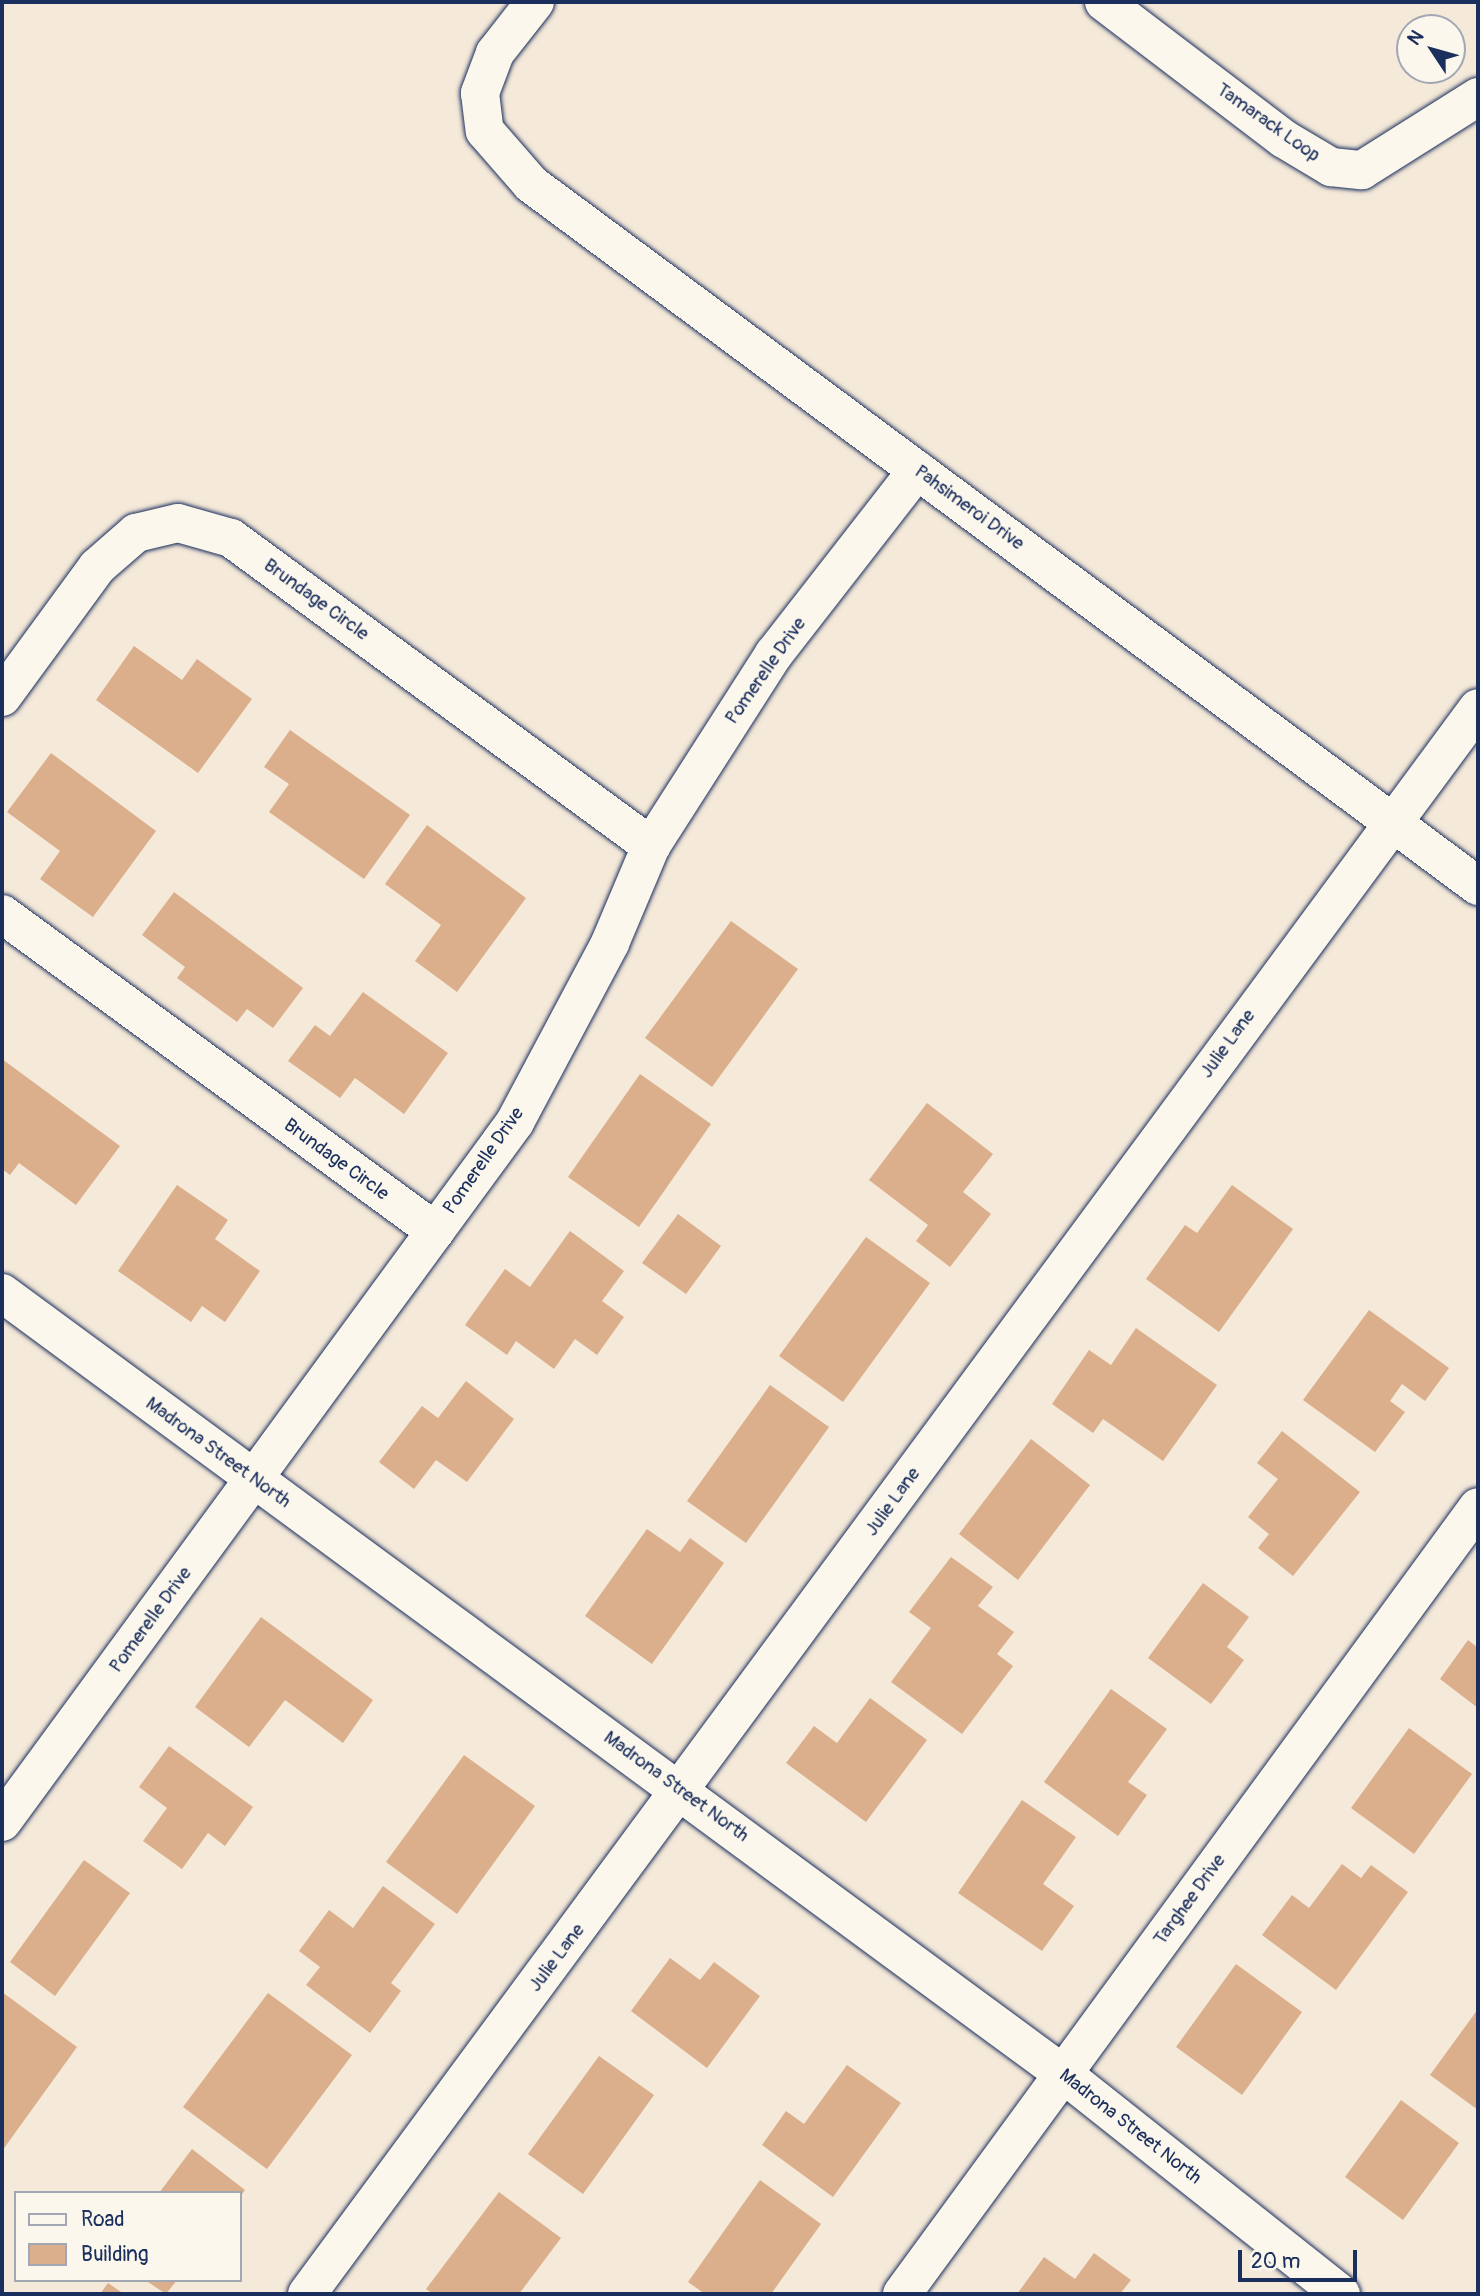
<!DOCTYPE html>
<html>
<head>
<meta charset="utf-8">
<style>
  body { margin:0 }
  #map { position:relative; width:1480px; height:2296px; overflow:hidden; background:#f5e9d9; font-family:Pangolin,sans-serif }
  div>[style] { position:absolute }
  .building>* { inset:0; background:#dbaf8c }
  .roads { filter:drop-shadow(0 0 2px #1b2f5e) drop-shadow(0 0 2px #1b2f5e) }
  .minor>* { height:38px; margin:-19px; padding:0 19px; transform-origin:19px; border-radius:19px; background:#fbf7ec }
  span { translate:-50% -50%; white-space:nowrap; text-align:center; line-height:1.15; -webkit-text-stroke:7px #fbf7ec; paint-order:stroke }
  .street-label { font-size:19px; color:#1b2f5e }
  .frame { position:absolute; inset:0; border:4px solid #1b2f5e; pointer-events:none }
  .legend { position:absolute; left:14px; top:2191px; width:228px; height:91px; box-sizing:border-box; background:#fbf7ec; border:2px solid #a1a7b3; margin:0; padding:9px 12px; list-style:none; font-size:21px; color:#1b2f5e }
  .legend li { display:flex; align-items:center; gap:14px; height:35px }
  .legend b { width:35px; border:2px solid #a1a7b3 }
  .north { position:absolute; left:1396px; top:14px; width:70px; height:70px; box-sizing:border-box; background:#fbf7ec; border:2px solid #a1a7b3; border-radius:50%; rotate:306deg; font-size:19px; font-weight:700; line-height:28px; text-align:center; color:#1b2f5e }
  .north::after { content:''; display:block; margin:auto; width:24px; height:32px; background:#1b2f5e; clip-path:polygon(50% 0,100% 100%,50% 72%,0 100%) }
  .scale { position:absolute; left:1238px; top:2250px; width:119px; height:32px; box-sizing:border-box; border:4px solid #1b2f5e; border-top:0; padding-left:9px; font-size:21px; line-height:24px; white-space:nowrap; color:#1b2f5e; -webkit-text-stroke:5px #fbf7ec; paint-order:stroke }
</style>
</head>
<body>
<div id="map">
  <div class="building">
    <div style="clip-path:polygon(134px 646px,182px 680px,197px 659px,252px 699px,198px 773px,96px 700px)"></div>
    <div style="clip-path:polygon(290px 730px,410px 815px,364px 879px,269px 812px,289px 784px,264px 767px)"></div>
    <div style="clip-path:polygon(51px 753px,156px 831px,93px 917px,40px 879px,60px 851px,7px 812px)"></div>
    <div style="clip-path:polygon(427px 825px,526px 898px,457px 992px,415px 961px,441px 925px,385px 884px)"></div>
    <div style="clip-path:polygon(174px 892px,303px 988px,273px 1028px,247px 1009px,237px 1022px,177px 978px,185px 967px,142px 935px)"></div>
    <div style="clip-path:polygon(731px 921px,798px 969px,712px 1087px,645px 1038px)"></div>
    <div style="clip-path:polygon(363px 992px,448px 1053px,404px 1114px,355px 1078px,340px 1098px,288px 1061px,315px 1025px,330px 1036px)"></div>
    <div style="clip-path:polygon(2px 1059px,120px 1146px,76px 1205px,19px 1163px,10px 1175px,2px 1169px)"></div>
    <div style="clip-path:polygon(640px 1074px,711px 1124px,639px 1227px,568px 1177px)"></div>
    <div style="clip-path:polygon(927px 1103px,993px 1154px,963px 1192px,991px 1214px,950px 1267px,916px 1241px,928px 1225px,869px 1180px)"></div>
    <div style="clip-path:polygon(177px 1185px,228px 1220px,215px 1239px,260px 1271px,225px 1322px,202px 1306px,191px 1322px,118px 1271px)"></div>
    <div style="clip-path:polygon(1232px 1185px,1293px 1229px,1219px 1332px,1146px 1279px,1185px 1225px,1197px 1233px)"></div>
    <div style="clip-path:polygon(678px 1214px,721px 1246px,686px 1294px,642px 1263px)"></div>
    <div style="clip-path:polygon(570px 1231px,624px 1271px,602px 1301px,624px 1317px,597px 1355px,575px 1339px,554px 1369px,516px 1341px,507px 1355px,465px 1325px,505px 1269px,530px 1287px)"></div>
    <div style="clip-path:polygon(866px 1237px,930px 1283px,843px 1402px,779px 1356px)"></div>
    <div style="clip-path:polygon(1369px 1310px,1449px 1368px,1425px 1401px,1402px 1384px,1390px 1401px,1405px 1412px,1375px 1452px,1303px 1400px)"></div>
    <div style="clip-path:polygon(1136px 1328px,1217px 1385px,1163px 1461px,1103px 1419px,1093px 1433px,1052px 1404px,1089px 1350px,1111px 1365px)"></div>
    <div style="clip-path:polygon(466px 1381px,514px 1419px,467px 1482px,436px 1460px,414px 1489px,379px 1462px,422px 1406px,438px 1418px)"></div>
    <div style="clip-path:polygon(770px 1385px,829px 1427px,746px 1543px,687px 1501px)"></div>
    <div style="clip-path:polygon(1282px 1431px,1360px 1492px,1293px 1576px,1258px 1548px,1269px 1534px,1248px 1517px,1278px 1479px,1257px 1463px)"></div>
    <div style="clip-path:polygon(1031px 1439px,1090px 1485px,1018px 1580px,959px 1534px)"></div>
    <div style="clip-path:polygon(647px 1529px,680px 1552px,690px 1538px,724px 1563px,652px 1664px,585px 1616px)"></div>
    <div style="clip-path:polygon(951px 1557px,993px 1587px,978px 1606px,1014px 1632px,997px 1654px,1013px 1666px,962px 1734px,891px 1682px,931px 1628px,909px 1612px)"></div>
    <div style="clip-path:polygon(1203px 1583px,1249px 1617px,1227px 1647px,1244px 1660px,1211px 1704px,1148px 1658px)"></div>
    <div style="clip-path:polygon(261px 1617px,373px 1700px,343px 1743px,285px 1700px,249px 1747px,195px 1707px)"></div>
    <div style="clip-path:polygon(1468px 1640px,1478px 1648px,1478px 1708px,1440px 1679px)"></div>
    <div style="clip-path:polygon(1111px 1689px,1167px 1729px,1128px 1782px,1147px 1795px,1118px 1836px,1044px 1782px)"></div>
    <div style="clip-path:polygon(870px 1698px,927px 1740px,866px 1822px,786px 1763px,814px 1726px,837px 1743px)"></div>
    <div style="clip-path:polygon(1409px 1728px,1472px 1774px,1414px 1854px,1351px 1808px)"></div>
    <div style="clip-path:polygon(169px 1746px,253px 1807px,225px 1846px,208px 1833px,182px 1869px,143px 1841px,167px 1808px,139px 1787px)"></div>
    <div style="clip-path:polygon(464px 1755px,535px 1806px,457px 1914px,386px 1862px)"></div>
    <div style="clip-path:polygon(1022px 1800px,1076px 1837px,1043px 1884px,1074px 1906px,1042px 1951px,958px 1893px)"></div>
    <div style="clip-path:polygon(84px 1860px,130px 1893px,55px 1996px,10px 1962px)"></div>
    <div style="clip-path:polygon(1342px 1864px,1361px 1878px,1371px 1865px,1408px 1892px,1336px 1990px,1262px 1935px,1292px 1895px,1309px 1908px)"></div>
    <div style="clip-path:polygon(383px 1886px,435px 1924px,391px 1983px,401px 1991px,370px 2033px,306px 1985px,320px 1967px,299px 1951px,329px 1910px,353px 1928px)"></div>
    <div style="clip-path:polygon(670px 1958px,700px 1980px,714px 1962px,760px 1996px,707px 2068px,631px 2011px)"></div>
    <div style="clip-path:polygon(1236px 1964px,1302px 2012px,1242px 2095px,1176px 2047px)"></div>
    <div style="clip-path:polygon(2px 1992px,77px 2047px,2px 2151px)"></div>
    <div style="clip-path:polygon(268px 1993px,352px 2055px,267px 2169px,183px 2107px)"></div>
    <div style="clip-path:polygon(1478px 2009px,1478px 2110px,1430px 2075px)"></div>
    <div style="clip-path:polygon(599px 2056px,654px 2095px,583px 2194px,528px 2154px)"></div>
    <div style="clip-path:polygon(847px 2065px,901px 2103px,833px 2197px,762px 2145px,786px 2111px,804px 2124px)"></div>
    <div style="clip-path:polygon(1401px 2100px,1459px 2143px,1403px 2220px,1345px 2177px)"></div>
    <div style="clip-path:polygon(192px 2149px,245px 2190px,240px 2197px,159px 2193px)"></div>
    <div style="clip-path:polygon(760px 2180px,821px 2224px,771px 2294px,705px 2294px,688px 2282px)"></div>
    <div style="clip-path:polygon(499px 2192px,561px 2238px,519px 2294px,433px 2294px,426px 2289px)"></div>
    <div style="clip-path:polygon(1094px 2253px,1131px 2280px,1120px 2294px,1017px 2294px,1044px 2257px,1075px 2279px)"></div>
    <div style="clip-path:polygon(145px 2280px,177px 2280px,166px 2294px)"></div>
    <div style="clip-path:polygon(108px 2283px,124px 2294px,100px 2294px)"></div>
  </div>
  <div class="roads">
    <div class="minor">
      <div style="left:535px;top:2px;width:65px;rotate:128.1deg"></div>
      <div style="left:495px;top:53px;width:43px;rotate:110.6deg"></div>
      <div style="left:480px;top:93px;width:38px;rotate:83deg"></div>
      <div style="left:485px;top:131px;width:70px;rotate:49deg"></div>
      <div style="left:531px;top:184px;width:1179px;rotate:36.55deg"></div>
      <div style="left:1104px;top:2px;width:226px;rotate:37.3deg"></div>
      <div style="left:1284px;top:139px;width:55px;rotate:30.8deg"></div>
      <div style="left:1331px;top:167px;width:31px;rotate:6deg"></div>
      <div style="left:1362px;top:170px;width:137px;rotate:-32.2deg"></div>
      <div style="left:2px;top:697px;width:161px;rotate:-53.8deg"></div>
      <div style="left:97px;top:567px;width:52px;rotate:-41.1deg"></div>
      <div style="left:136px;top:533px;width:43px;rotate:-13.4deg"></div>
      <div style="left:178px;top:523px;width:55px;rotate:15.8deg"></div>
      <div style="left:231px;top:538px;width:521px;rotate:36.25deg"></div>
      <div style="left:2px;top:914px;width:537px;rotate:36.21deg"></div>
      <div style="left:2px;top:1293px;width:1316px;rotate:36.35deg"></div>
      <div style="left:1062px;top:2073px;width:356px;rotate:38.4deg"></div>
      <div style="left:2px;top:1822px;width:868px;rotate:-53.76deg"></div>
      <div style="left:515px;top:1122px;width:203px;rotate:-62deg"></div>
      <div style="left:610px;top:943px;width:105px;rotate:-67.1deg"></div>
      <div style="left:651px;top:846px;width:228px;rotate:-57.4deg"></div>
      <div style="left:774px;top:654px;width:233px;rotate:-52.1deg"></div>
      <div style="left:307px;top:2294px;width:1971px;rotate:-53.56deg"></div>
      <div style="left:902px;top:2294px;width:975px;rotate:-53.8deg"></div>
    </div>
  </div>
  <div class="street-label">
    <span style="left:1268px;top:123px;rotate:35deg">Tamarack Loop</span>
    <span style="left:969px;top:508px;rotate:36deg">Pahsimeroi Drive</span>
    <span style="left:316px;top:600px;rotate:36deg">Brundage Circle</span>
    <span style="left:766px;top:671px;rotate:-55deg">Pomerelle Drive</span>
    <span style="left:1228px;top:1044px;rotate:-54deg">Julie Lane</span>
    <span style="left:336px;top:1160px;rotate:36deg">Brundage Circle</span>
    <span style="left:484px;top:1161px;rotate:-55deg">Pomerelle Drive</span>
    <span style="left:218px;top:1453px;rotate:36deg">Madrona Street North</span>
    <span style="left:893px;top:1502px;rotate:-54deg">Julie Lane</span>
    <span style="left:151px;top:1620px;rotate:-54deg">Pomerelle Drive</span>
    <span style="left:676px;top:1787px;rotate:36deg">Madrona Street North</span>
    <span style="left:1190px;top:1900px;rotate:-54deg">Targhee Drive</span>
    <span style="left:557px;top:1958px;rotate:-53deg">Julie Lane</span>
    <span style="left:1130px;top:2127px;rotate:38deg">Madrona Street North</span>
  </div>
  <div class="frame"></div>
  <ul class="legend">
  <li><b style="height:9px;background:#fbf7ec"></b>Road</li>
  <li><b style="height:19px;background:#dbaf8c"></b>Building</li>
  </ul>
  <div class="north">N</div>
  <div class="scale">20 m</div>
</div>
</body>
</html>
